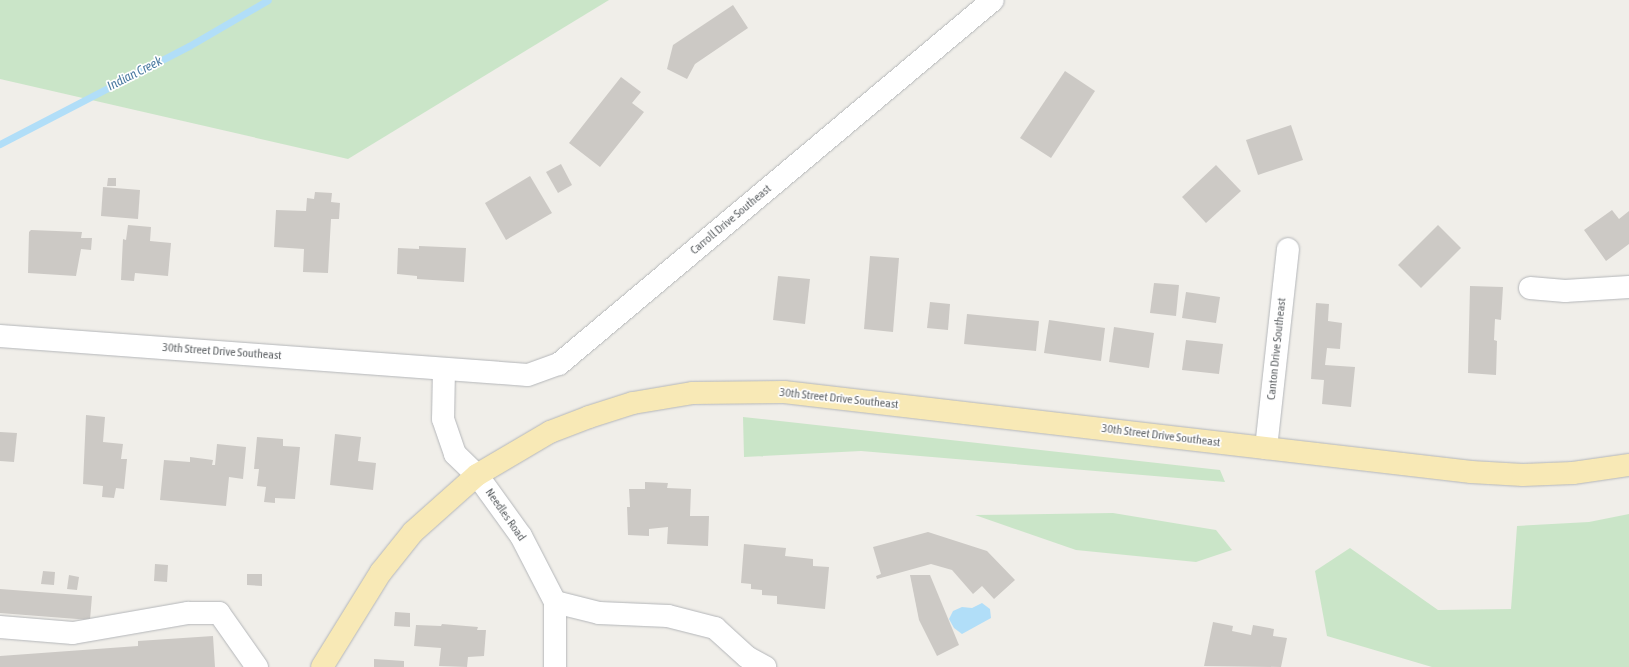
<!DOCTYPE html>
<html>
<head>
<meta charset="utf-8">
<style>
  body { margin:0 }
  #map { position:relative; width:1629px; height:667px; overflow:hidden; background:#f0eee9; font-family:"Asap Condensed",sans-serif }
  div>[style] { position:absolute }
  .green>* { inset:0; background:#cae5c8 }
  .water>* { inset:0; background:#b1def8 }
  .stream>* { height:7px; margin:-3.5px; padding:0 3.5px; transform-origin:3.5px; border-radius:3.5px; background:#b1def8 }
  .building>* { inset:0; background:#ccc9c5 }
  .roads { filter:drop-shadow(0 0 1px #b4b6b9) drop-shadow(0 0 1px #b4b6b9) }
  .minor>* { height:22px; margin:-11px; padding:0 11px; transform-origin:11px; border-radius:11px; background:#fff }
  .major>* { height:22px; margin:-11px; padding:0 11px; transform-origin:11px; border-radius:11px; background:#f8e9b6 }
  span { translate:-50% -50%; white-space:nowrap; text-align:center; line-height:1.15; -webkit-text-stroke:3.5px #fff; paint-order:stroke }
  .street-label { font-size:12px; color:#606467 }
  .water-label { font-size:13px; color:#4b7aa1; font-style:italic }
</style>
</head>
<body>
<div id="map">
  <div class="green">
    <div style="clip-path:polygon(0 0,609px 0,348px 159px,0 79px)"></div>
    <div style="clip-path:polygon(743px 417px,1220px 470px,1225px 482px,861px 451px,744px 457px)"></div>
    <div style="clip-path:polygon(1113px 513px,1216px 530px,1232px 550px,1196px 562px,1076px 550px,975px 515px)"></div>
    <div style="clip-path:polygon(1629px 514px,1629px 667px,1432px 667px,1327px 636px,1315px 571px,1350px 548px,1438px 610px,1511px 609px,1517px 526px,1589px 522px)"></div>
  </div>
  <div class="water">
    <div style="clip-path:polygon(982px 603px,990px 609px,991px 618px,962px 634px,954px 628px,949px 619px,953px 611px,962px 607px,972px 608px)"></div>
  </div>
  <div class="stream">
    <div style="left:0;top:144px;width:213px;rotate:-27.4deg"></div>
    <div style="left:189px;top:46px;width:91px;rotate:-30.2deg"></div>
  </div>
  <div class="building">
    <div style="clip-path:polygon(733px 5px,748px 28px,695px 64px,687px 79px,667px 69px,673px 45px)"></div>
    <div style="clip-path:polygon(1065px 71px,1095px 91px,1051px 158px,1020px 138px)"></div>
    <div style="clip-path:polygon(621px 77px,641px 92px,632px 103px,644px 112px,600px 167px,569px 143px)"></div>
    <div style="clip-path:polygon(1291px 125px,1303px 160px,1258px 175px,1246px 140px)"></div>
    <div style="clip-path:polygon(561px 164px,572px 185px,558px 193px,546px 172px)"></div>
    <div style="clip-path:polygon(1216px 165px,1241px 191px,1206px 223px,1182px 197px)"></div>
    <div style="clip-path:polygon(530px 176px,552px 213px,506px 240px,485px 203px)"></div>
    <div style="clip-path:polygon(108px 178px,116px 178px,116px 186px,107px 186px)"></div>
    <div style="clip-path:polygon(103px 187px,140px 190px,138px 219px,101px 216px)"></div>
    <div style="clip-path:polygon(315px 192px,332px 193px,331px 202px,340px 203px,339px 219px,331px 219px,328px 273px,303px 272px,304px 249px,274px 247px,276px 210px,306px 211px,307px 198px,314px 199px)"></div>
    <div style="clip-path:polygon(1612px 210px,1619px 219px,1629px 211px,1629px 244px,1606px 261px,1584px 230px)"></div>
    <div style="clip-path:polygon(128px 225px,151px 227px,150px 241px,171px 243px,168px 276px,135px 273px,134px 281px,121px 280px,123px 239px,126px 240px)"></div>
    <div style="clip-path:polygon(1438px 225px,1461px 248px,1421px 288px,1398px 265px)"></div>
    <div style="clip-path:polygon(31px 230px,82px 232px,81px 238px,92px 238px,91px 250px,81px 249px,76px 276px,28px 273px,29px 232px)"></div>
    <div style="clip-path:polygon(419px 246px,466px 248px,464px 282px,417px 279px,417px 276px,397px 274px,398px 248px,419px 249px)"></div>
    <div style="clip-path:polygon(870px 256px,899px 258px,893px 332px,864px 329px)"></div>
    <div style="clip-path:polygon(778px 276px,810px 279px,805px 324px,773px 320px)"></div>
    <div style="clip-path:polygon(1154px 283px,1179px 285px,1176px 316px,1150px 313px)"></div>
    <div style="clip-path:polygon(1470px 286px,1503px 287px,1501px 320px,1495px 319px,1494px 340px,1497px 341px,1496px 375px,1468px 373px)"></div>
    <div style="clip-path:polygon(1186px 292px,1220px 297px,1216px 323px,1182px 318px)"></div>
    <div style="clip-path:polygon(930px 302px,950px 304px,948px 330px,927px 328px)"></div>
    <div style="clip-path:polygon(1316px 303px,1329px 304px,1328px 321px,1342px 323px,1340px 349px,1327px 348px,1325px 365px,1355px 367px,1351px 407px,1322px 404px,1324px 380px,1311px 379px)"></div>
    <div style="clip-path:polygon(967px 314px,1039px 321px,1036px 351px,964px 344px)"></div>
    <div style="clip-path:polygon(1049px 320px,1105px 328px,1101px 361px,1044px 353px)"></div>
    <div style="clip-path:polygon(1114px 327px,1154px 333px,1149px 368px,1109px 362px)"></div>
    <div style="clip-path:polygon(1186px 340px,1223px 344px,1219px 374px,1182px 370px)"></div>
    <div style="clip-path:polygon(86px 415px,105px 417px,103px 442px,123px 444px,121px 459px,127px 459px,124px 489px,116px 488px,114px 498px,102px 497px,103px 486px,83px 484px)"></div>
    <div style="clip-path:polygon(0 432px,17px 433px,14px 462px,0 461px)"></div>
    <div style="clip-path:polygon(335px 434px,361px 437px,358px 461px,376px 463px,373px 490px,330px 485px)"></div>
    <div style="clip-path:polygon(257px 437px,283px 439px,283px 446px,300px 447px,295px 499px,275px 498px,275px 503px,264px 502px,266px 487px,257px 486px,259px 469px,254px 469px)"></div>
    <div style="clip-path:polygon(217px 444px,246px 447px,243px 479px,229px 477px,226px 506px,160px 500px,164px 460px,190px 462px,190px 457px,213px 460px,212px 465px,215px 465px)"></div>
    <div style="clip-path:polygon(645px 482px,668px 483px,667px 488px,691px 489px,690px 516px,709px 516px,708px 546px,667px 544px,668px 527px,649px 529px,649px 536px,628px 535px,627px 507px,630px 507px,629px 489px,645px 489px)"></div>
    <div style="clip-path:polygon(928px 532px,987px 551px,1015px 580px,994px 599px,982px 586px,973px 594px,952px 570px,931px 564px,877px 579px,876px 576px,881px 574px,873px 547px)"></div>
    <div style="clip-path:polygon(744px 544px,786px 548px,785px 556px,813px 559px,813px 566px,829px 567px,825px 609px,777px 604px,777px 596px,762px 595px,762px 590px,751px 589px,751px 584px,741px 583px)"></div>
    <div style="clip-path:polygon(155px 564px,168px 565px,167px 582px,154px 581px)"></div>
    <div style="clip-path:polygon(43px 571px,55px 572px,54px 585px,41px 584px)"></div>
    <div style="clip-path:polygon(247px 574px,262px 574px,262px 586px,247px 585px)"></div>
    <div style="clip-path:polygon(69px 575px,79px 577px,77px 590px,67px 589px)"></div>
    <div style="clip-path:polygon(910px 575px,930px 575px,959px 645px,937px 656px,919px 620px)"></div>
    <div style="clip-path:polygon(0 589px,92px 596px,90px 620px,0 613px)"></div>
    <div style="clip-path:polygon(395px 612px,410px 613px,410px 627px,394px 626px)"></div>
    <div style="clip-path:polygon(1213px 622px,1233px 626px,1232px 631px,1251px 635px,1253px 625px,1274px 629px,1273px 636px,1287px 638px,1281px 667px,1204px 666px)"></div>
    <div style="clip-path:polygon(442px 624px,478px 627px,477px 630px,486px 630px,484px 656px,468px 657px,467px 667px,439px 666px,441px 648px,414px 646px,416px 625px,441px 626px)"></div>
    <div style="clip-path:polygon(213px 636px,215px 667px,0 667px,0 656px,138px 646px,138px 641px)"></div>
    <div style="clip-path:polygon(374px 659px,404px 661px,404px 667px,374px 667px)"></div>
  </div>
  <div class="roads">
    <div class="minor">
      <div style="left:1530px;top:288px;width:35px;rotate:5deg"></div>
      <div style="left:1565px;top:291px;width:64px;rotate:-3.6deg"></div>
      <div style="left:0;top:336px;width:529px;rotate:4.22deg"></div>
      <div style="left:528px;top:375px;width:33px;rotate:-20deg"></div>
      <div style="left:559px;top:364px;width:566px;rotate:-39.99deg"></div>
      <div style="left:444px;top:369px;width:50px;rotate:91.1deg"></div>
      <div style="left:443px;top:419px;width:37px;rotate:71deg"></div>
      <div style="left:455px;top:454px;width:30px;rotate:44deg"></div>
      <div style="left:477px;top:475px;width:75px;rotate:54.2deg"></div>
      <div style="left:521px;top:536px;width:74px;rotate:62.7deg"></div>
      <div style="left:555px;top:602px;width:65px;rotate:90deg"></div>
      <div style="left:1266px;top:448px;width:200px;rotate:-83.7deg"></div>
      <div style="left:555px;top:602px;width:45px;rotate:14deg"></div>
      <div style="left:599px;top:613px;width:69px;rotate:2.5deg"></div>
      <div style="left:668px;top:616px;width:49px;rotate:14.3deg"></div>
      <div style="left:715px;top:628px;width:43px;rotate:42.2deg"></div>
      <div style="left:747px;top:657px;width:21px;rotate:29deg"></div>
      <div style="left:0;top:627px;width:73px;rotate:4.7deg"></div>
      <div style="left:73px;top:633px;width:117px;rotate:-9.9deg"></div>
      <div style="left:188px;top:613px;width:31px"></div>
      <div style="left:219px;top:613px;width:66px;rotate:54.9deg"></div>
    </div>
    <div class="major">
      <div style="left:322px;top:667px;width:112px;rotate:-58.2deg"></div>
      <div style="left:381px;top:572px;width:51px;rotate:-51.3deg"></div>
      <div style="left:413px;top:532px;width:86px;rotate:-41.7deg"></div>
      <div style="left:477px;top:475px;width:85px;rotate:-30.5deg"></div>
      <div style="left:550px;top:432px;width:42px;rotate:-21deg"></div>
      <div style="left:589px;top:417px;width:46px;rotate:-17.7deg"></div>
      <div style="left:633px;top:403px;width:61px;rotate:-9.5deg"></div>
      <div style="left:693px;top:393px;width:91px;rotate:-0.6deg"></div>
      <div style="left:784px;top:392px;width:692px;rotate:6.64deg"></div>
      <div style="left:1471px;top:472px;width:52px;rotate:3.3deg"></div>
      <div style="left:1523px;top:475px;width:50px;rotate:-2.3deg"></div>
      <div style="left:1573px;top:473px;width:57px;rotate:-8.1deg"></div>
    </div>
  </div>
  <div class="street-label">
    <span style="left:731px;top:220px;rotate:-40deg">Carroll Drive Southeast</span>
    <span style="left:1277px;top:349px;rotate:-84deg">Canton Drive Southeast</span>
    <span style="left:222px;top:352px;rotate:4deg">30th Street Drive Southeast</span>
    <span style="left:839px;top:399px;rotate:6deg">30th Street Drive Southeast</span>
    <span style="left:1161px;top:436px;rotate:7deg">30th Street Drive Southeast</span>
    <span style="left:505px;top:515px;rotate:55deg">Needles Road</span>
  </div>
  <div class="water-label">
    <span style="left:135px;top:74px;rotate:-27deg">Indian Creek</span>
  </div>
</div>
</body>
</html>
